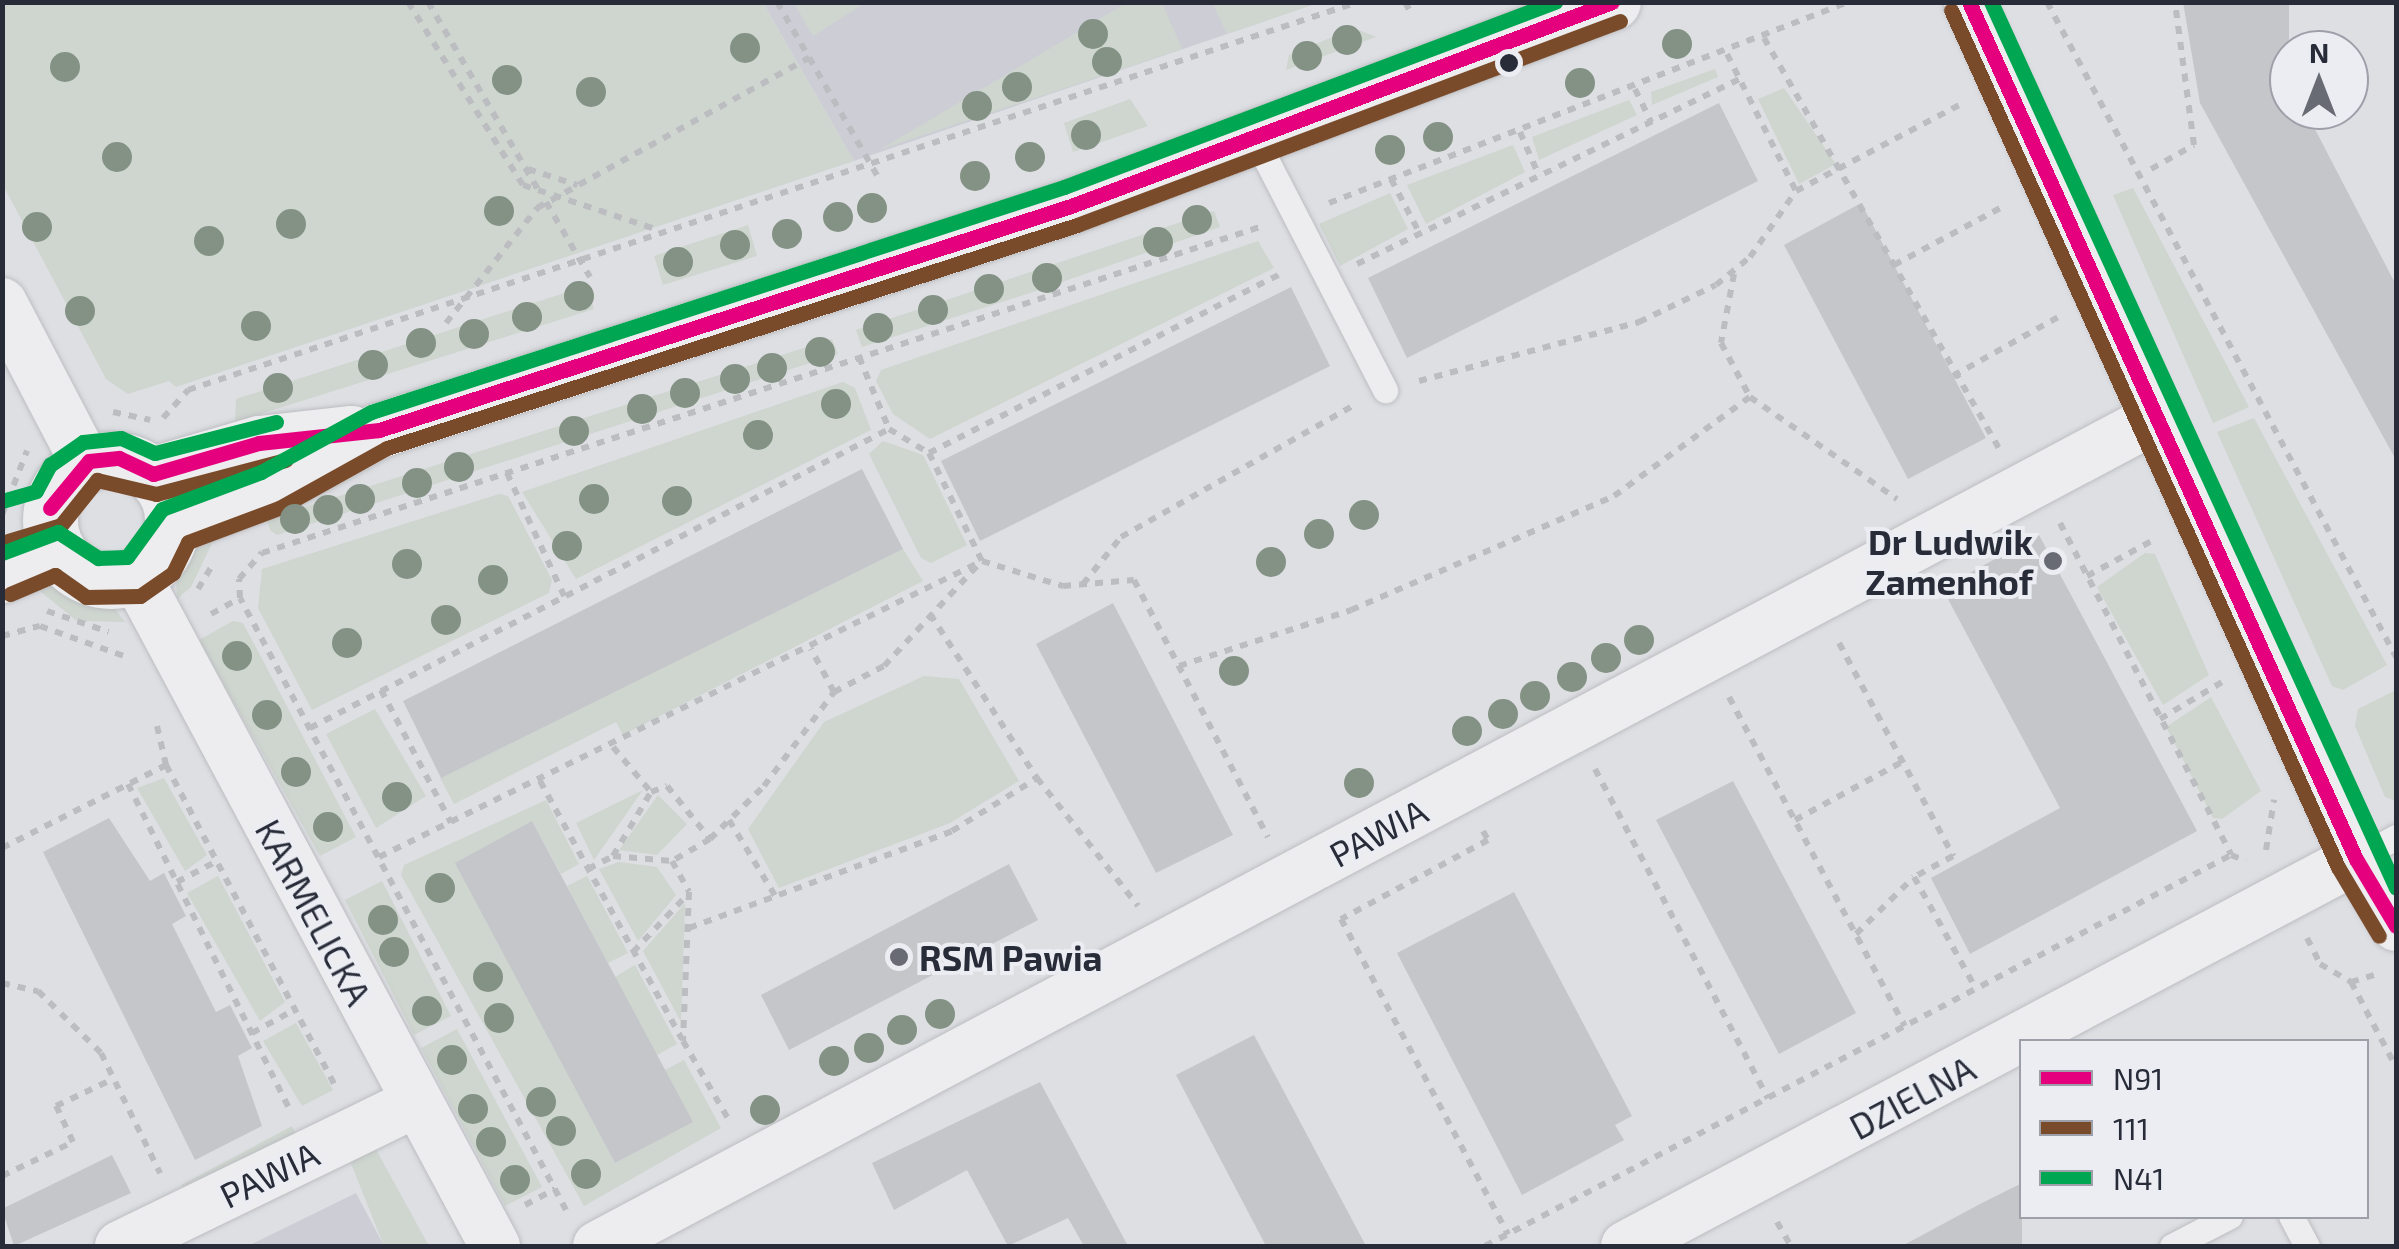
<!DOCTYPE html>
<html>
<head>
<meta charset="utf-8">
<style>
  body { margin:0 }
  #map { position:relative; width:2399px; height:1249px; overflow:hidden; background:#dedfe3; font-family:"Exo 2",sans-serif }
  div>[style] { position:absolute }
  .built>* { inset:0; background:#cdced5 }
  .green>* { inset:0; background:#ced6cf }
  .building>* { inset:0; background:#c4c6ca }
  .path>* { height:6px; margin-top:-3px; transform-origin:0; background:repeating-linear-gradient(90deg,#bcbdc1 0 8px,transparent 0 16px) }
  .roads { filter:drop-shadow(0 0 2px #bcbdc1) drop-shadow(0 0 2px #bcbdc1) }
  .service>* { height:25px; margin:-12.5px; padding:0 12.5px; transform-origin:12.5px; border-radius:12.5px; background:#ededef }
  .minor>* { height:50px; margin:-25px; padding:0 25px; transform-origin:25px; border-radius:25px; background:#ededef }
  .tertiary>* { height:55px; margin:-27.5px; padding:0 27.5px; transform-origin:27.5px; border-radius:27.5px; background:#ededef }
  .tertiary>.ring { margin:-27.5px; padding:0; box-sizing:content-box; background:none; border:55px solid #ededef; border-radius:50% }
  .bus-1>* { height:15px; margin:-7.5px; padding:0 7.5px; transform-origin:7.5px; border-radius:7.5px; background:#e5007d }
  .bus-2>* { height:15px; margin:-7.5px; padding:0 7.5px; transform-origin:7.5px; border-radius:7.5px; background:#7a4b2a }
  .bus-3>* { height:15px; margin:-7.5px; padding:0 7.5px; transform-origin:7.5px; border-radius:7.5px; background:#00a651 }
  .trees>* { width:30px; height:30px; margin:-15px; border-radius:50%; background:#839284 }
  .dots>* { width:28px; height:28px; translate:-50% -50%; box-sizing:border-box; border:5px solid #ebedf3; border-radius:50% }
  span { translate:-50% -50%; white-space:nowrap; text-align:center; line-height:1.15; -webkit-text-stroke:8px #ebedf3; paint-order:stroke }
  .poi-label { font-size:35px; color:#282c39; font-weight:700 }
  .right { translate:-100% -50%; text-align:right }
  .left { translate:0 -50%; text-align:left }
  .street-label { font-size:35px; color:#282c39 }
  .frame { position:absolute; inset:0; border:5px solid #282c39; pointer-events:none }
  .legend { position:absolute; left:2019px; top:1039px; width:350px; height:180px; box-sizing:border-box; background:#ebedf3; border:2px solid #9da0a9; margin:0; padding:12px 18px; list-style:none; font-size:30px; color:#282c39 }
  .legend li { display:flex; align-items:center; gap:20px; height:50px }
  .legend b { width:50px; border:2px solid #9da0a9 }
  .north { position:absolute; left:2269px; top:30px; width:100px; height:100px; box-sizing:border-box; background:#ebedf3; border:2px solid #9da0a9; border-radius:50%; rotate:0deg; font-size:28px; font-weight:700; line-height:40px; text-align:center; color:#282c39 }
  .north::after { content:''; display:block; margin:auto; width:35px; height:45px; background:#686b74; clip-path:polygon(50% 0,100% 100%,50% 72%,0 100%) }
</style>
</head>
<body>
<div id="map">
  <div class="built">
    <div style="clip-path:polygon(763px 3px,1318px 3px,854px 161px)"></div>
    <div style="clip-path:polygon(356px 1193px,384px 1246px,248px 1246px)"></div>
  </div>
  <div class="green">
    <div style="clip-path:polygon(1128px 2px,1162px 3px,1182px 49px,881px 149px)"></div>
    <div style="clip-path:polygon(1212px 2px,1318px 2px,1318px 3px,1227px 34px)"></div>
    <div style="clip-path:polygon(2px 3px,763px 3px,854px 161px,176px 387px,169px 381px,128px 394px,106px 379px,3px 185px)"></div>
    <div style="clip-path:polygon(865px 3px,813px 36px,794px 3px,794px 2px)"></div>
    <div style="clip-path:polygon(1354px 28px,1376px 37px,1286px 70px,1289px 55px)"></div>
    <div style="clip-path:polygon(1715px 69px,1718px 77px,1652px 105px,1651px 92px)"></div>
    <div style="clip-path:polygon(1784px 88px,1836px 164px,1799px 184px,1758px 99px)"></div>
    <div style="clip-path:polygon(1130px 99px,1148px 126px,1073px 152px,1064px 123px)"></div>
    <div style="clip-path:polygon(1629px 100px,1637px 115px,1539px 160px,1532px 137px)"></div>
    <div style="clip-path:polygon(1513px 145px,1525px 172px,1426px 224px,1407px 185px)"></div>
    <div style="clip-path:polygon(2133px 188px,2249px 407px,2213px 423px,2113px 195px)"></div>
    <div style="clip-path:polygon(1390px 193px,1408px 229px,1340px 266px,1319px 224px)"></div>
    <div style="clip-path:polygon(1214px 211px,1220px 227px,1039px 290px,862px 347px,856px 330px)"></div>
    <div style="clip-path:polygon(748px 225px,757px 256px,663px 285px,654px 256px)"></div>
    <div style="clip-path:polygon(1258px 241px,1274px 268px,930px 439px,893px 414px,876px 381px,881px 370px)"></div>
    <div style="clip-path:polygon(586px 286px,594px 309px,235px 422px,236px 399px)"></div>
    <div style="clip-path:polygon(832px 339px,838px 354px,277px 535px,270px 530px,267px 519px)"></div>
    <div style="clip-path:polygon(843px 382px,855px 388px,871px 430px,576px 579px,522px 492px)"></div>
    <div style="clip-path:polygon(2254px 418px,2387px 665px,2343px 690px,2332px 686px,2217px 432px)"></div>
    <div style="clip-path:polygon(883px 441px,923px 455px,967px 545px,931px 563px,921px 558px,869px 454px)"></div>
    <div style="clip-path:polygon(499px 494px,508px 496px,552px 580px,549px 593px,312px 710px,258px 608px,262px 569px)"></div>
    <div style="clip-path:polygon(214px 539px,191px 587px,177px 599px,175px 563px,188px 545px)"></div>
    <div style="clip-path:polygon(903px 549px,923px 581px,623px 735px,616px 722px,454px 804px,440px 778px)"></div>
    <div style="clip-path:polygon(2145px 553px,2155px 554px,2209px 675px,2163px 705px,2097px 587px)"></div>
    <div style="clip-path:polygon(51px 577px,113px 606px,125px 622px,77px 621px,26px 580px)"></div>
    <div style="clip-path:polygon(233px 621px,243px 623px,356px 837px,320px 856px,199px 640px)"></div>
    <div style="clip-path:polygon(924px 676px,959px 679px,1019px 781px,950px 823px,779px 888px,748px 829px,824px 722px)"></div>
    <div style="clip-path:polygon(2396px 690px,2396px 801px,2385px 797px,2355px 726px,2358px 709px)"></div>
    <div style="clip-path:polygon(2211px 697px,2261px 791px,2222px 819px,2213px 818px,2166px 727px)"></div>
    <div style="clip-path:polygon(375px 709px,426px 796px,376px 828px,326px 734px)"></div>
    <div style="clip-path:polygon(164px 778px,207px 855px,185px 871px,137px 788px)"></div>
    <div style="clip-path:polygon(643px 790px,594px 860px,576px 823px)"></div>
    <div style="clip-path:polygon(658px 795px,687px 824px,657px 855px,619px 850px)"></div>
    <div style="clip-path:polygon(546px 800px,579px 864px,561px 874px,532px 821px,457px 863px,615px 1163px,692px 1122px,665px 1070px,684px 1060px,721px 1128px,584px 1206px,401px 875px,404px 865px)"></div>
    <div style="clip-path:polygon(619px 862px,657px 867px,676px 895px,638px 941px,599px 869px)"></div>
    <div style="clip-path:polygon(218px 876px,285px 1002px,260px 1021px,187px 893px)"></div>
    <div style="clip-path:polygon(587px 876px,628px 953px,608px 963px,567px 886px)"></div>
    <div style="clip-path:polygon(382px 881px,451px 1016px,414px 1035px,345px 900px)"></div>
    <div style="clip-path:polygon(685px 903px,681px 1022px,643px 951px)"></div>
    <div style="clip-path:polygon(635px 965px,677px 1044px,657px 1055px,615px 977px)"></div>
    <div style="clip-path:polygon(296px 1023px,333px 1090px,302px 1106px,263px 1041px)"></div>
    <div style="clip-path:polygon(457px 1029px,542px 1187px,505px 1206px,421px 1048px)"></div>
    <div style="clip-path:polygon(292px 1126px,299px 1140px,186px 1191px,181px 1185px)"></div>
    <div style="clip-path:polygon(373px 1144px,429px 1246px,384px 1246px,348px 1156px)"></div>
  </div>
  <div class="building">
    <div style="clip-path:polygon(2183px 2px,2289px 2px,2289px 110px,2305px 110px,2396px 285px,2396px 460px,2200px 103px)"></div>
    <div style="clip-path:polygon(1719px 103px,1758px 181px,1407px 358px,1368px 278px)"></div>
    <div style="clip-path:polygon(1861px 203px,1986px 438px,1908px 479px,1784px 245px)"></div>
    <div style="clip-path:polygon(1291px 287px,1330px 366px,980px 541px,941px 461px)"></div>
    <div style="clip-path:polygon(862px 469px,903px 549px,441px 778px,403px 701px)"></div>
    <div style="clip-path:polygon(2039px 535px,2197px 831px,1970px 954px,1931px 878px,2060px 808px,1942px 588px)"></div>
    <div style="clip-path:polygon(1113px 603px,1233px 835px,1156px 873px,1036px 644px)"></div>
    <div style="clip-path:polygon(1733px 781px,1856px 1013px,1779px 1054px,1656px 820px)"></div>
    <div style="clip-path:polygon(109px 818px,150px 881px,164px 873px,186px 916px,172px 924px,216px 1012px,230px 1005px,252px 1048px,238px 1056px,262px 1126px,195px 1160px,43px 852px)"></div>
    <div style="clip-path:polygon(532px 821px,693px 1122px,615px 1163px,455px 863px)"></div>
    <div style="clip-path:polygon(1009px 864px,1038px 920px,789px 1050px,761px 995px)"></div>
    <div style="clip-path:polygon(1514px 892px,1632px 1116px,1615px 1125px,1624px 1140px,1522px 1195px,1397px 953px)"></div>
    <div style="clip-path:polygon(1254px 1035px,1366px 1246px,1266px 1246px,1176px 1075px)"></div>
    <div style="clip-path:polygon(1040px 1082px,1128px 1246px,1084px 1246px,1068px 1218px,1008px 1246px,967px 1170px,894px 1210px,872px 1163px)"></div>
    <div style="clip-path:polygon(112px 1155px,131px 1193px,14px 1246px,2px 1209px)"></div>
    <div style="clip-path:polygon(2022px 1183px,2022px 1246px,1902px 1246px,1980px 1204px)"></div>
  </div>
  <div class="path">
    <div style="left:408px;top:2px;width:216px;rotate:57.9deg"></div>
    <div style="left:523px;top:185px;width:142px;rotate:18.4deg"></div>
    <div style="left:428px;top:2px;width:219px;rotate:59.6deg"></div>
    <div style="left:777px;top:2px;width:200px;rotate:60deg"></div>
    <div style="left:1405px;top:2px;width:15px;rotate:62deg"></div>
    <div style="left:2047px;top:2px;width:742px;rotate:61.95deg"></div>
    <div style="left:1764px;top:38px;width:475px;rotate:60.2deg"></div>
    <div style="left:1727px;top:54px;width:153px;rotate:63.3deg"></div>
    <div style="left:1796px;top:191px;width:187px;rotate:-27.8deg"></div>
    <div style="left:1635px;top:89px;width:37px;rotate:64deg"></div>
    <div style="left:1520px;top:132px;width:48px;rotate:66.6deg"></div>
    <div style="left:528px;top:169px;width:52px;rotate:18.1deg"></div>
    <div style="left:2151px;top:169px;width:49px;rotate:-29.2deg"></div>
    <div style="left:2194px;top:145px;width:144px;rotate:-97.6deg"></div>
    <div style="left:1391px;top:179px;width:62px;rotate:62.2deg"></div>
    <div style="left:546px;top:202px;width:87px;rotate:59.6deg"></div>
    <div style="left:1329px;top:203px;width:557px;rotate:-21.17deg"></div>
    <div style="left:1357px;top:264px;width:425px;rotate:-25.8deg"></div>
    <div style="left:1894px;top:265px;width:127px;rotate:-28.2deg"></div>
    <div style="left:1734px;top:274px;width:70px;rotate:100.7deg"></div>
    <div style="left:1721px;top:343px;width:61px;rotate:61.8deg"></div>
    <div style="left:1750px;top:397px;width:179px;rotate:34.8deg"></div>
    <div style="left:446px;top:323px;width:147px;rotate:-51.6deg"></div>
    <div style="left:537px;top:208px;width:311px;rotate:-28.9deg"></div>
    <div style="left:859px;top:357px;width:78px;rotate:67.4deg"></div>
    <div style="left:889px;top:429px;width:47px;rotate:31deg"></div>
    <div style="left:929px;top:453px;width:120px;rotate:63.9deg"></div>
    <div style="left:982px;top:561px;width:85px;rotate:17.2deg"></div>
    <div style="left:1063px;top:586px;width:71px;rotate:-4.8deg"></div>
    <div style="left:1134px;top:580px;width:290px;rotate:62.5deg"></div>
    <div style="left:1953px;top:376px;width:120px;rotate:-29.3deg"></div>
    <div style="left:1419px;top:381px;width:228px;rotate:-15deg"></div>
    <div style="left:1639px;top:322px;width:85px;rotate:-25.7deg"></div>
    <div style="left:1716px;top:285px;width:44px;rotate:-39.5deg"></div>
    <div style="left:1750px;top:257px;width:80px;rotate:-55.1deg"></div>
    <div style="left:113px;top:412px;width:38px;rotate:12deg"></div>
    <div style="left:163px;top:418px;width:38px;rotate:-48deg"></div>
    <div style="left:188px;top:390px;width:1233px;rotate:-18.35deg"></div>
    <div style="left:929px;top:453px;width:398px;rotate:-27deg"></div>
    <div style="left:507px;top:473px;width:136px;rotate:65.1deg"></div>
    <div style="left:2px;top:515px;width:69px;rotate:-68.7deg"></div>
    <div style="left:2060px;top:523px;width:373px;rotate:62.7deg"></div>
    <div style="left:2087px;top:576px;width:80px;rotate:-28.5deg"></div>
    <div style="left:1083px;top:584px;width:60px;rotate:-51deg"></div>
    <div style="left:1121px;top:537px;width:270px;rotate:-29.5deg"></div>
    <div style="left:198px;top:589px;width:27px;rotate:-59deg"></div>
    <div style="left:47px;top:611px;width:65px;rotate:18.7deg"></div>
    <div style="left:211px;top:614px;width:33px;rotate:-29deg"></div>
    <div style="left:930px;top:614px;width:196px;rotate:56.9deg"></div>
    <div style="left:2px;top:636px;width:39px;rotate:-15deg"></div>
    <div style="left:40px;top:626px;width:89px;rotate:19.7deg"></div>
    <div style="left:1839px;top:643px;width:242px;rotate:61.8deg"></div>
    <div style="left:1953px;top:856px;width:44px;rotate:151.7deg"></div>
    <div style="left:1914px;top:877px;width:128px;rotate:61deg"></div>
    <div style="left:1179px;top:666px;width:181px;rotate:-18deg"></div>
    <div style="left:1351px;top:610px;width:287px;rotate:-23.4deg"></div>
    <div style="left:1614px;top:496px;width:168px;rotate:-36.1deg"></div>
    <div style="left:381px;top:690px;width:150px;rotate:62.2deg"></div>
    <div style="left:834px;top:692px;width:56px;rotate:-27.5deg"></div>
    <div style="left:884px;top:666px;width:138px;rotate:-47.1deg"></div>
    <div style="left:1729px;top:697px;width:373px;rotate:61.9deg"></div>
    <div style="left:2160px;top:719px;width:72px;rotate:-30.8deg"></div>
    <div style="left:157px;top:726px;width:40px;rotate:77deg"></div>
    <div style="left:166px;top:765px;width:367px;rotate:62.2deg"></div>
    <div style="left:310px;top:728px;width:652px;rotate:-27.31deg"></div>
    <div style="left:613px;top:747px;width:59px;rotate:49.8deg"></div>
    <div style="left:651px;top:792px;width:17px;rotate:-21deg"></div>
    <div style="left:667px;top:786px;width:68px;rotate:50.9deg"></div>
    <div style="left:710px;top:839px;width:44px;rotate:149.9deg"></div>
    <div style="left:672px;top:861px;width:35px;rotate:61deg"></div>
    <div style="left:689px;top:892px;width:149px;rotate:92.3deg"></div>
    <div style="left:683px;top:1041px;width:94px;rotate:59.9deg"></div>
    <div style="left:1595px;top:769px;width:372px;rotate:62.3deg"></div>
    <div style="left:540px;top:781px;width:294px;rotate:61.2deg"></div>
    <div style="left:128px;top:784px;width:363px;rotate:63.6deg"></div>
    <div style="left:729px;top:820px;width:92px;rotate:58.7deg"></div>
    <div style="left:1795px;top:820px;width:122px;rotate:-28.5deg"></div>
    <div style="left:1483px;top:831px;width:10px;rotate:61deg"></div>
    <div style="left:1488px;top:840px;width:167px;rotate:151.7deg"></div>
    <div style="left:1341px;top:919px;width:357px;rotate:62.1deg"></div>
    <div style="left:710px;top:839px;width:76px;rotate:-44.5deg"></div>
    <div style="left:764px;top:786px;width:117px;rotate:-53.3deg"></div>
    <div style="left:834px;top:692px;width:49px;rotate:-118.1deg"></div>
    <div style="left:2px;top:848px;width:184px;rotate:-26.8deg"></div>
    <div style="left:2266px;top:850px;width:51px;rotate:-80.9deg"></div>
    <div style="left:613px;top:856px;width:74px;rotate:-59.3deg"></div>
    <div style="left:379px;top:857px;width:672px;rotate:-26.15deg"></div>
    <div style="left:588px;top:869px;width:28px;rotate:-27deg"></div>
    <div style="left:613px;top:856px;width:59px;rotate:4.8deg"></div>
    <div style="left:177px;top:882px;width:45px;rotate:-27.7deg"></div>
    <div style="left:689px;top:928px;width:280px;rotate:-20.2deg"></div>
    <div style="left:952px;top:831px;width:100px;rotate:-31.9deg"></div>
    <div style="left:1037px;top:778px;width:163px;rotate:51.7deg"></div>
    <div style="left:1856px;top:934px;width:81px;rotate:-44.5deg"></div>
    <div style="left:2307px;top:938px;width:29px;rotate:63deg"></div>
    <div style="left:2320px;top:964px;width:36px;rotate:30deg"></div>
    <div style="left:2351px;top:982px;width:28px;rotate:-17deg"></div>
    <div style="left:633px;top:952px;width:81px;rotate:-46.5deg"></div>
    <div style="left:2351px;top:982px;width:96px;rotate:62.1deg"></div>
    <div style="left:2px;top:983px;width:37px;rotate:13deg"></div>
    <div style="left:38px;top:991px;width:88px;rotate:44.5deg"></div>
    <div style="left:101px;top:1053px;width:134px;rotate:63.8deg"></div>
    <div style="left:252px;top:1033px;width:48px;rotate:-28.7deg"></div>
    <div style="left:2px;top:1176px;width:79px;rotate:-25.6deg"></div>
    <div style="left:73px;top:1142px;width:40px;rotate:-115deg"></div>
    <div style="left:56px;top:1106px;width:63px;rotate:-25.3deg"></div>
    <div style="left:525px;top:1205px;width:34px;rotate:-28deg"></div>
    <div style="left:566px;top:1210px;width:693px;rotate:-118.04deg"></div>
    <div style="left:240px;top:598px;width:19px;rotate:-93deg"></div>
    <div style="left:239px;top:579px;width:35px;rotate:-49deg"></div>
    <div style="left:262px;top:553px;width:1050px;rotate:-18.09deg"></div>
    <div style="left:1777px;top:1222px;width:28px;rotate:60deg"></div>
    <div style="left:1485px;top:1246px;width:842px;rotate:-27.66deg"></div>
    <div style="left:2231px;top:855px;width:16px;rotate:22deg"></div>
  </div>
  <div class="roads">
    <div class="service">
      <div style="left:1255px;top:138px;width:284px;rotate:62.7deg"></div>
      <div style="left:2356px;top:859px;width:46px;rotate:-28.8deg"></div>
      <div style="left:2291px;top:1216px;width:34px;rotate:62deg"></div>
      <div style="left:2172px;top:1246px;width:65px;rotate:-27.3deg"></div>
    </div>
    <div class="minor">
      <div style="left:1969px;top:2px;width:940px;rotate:65.7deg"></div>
      <div style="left:2356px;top:859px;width:78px;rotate:59.2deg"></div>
      <div style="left:2px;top:303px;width:182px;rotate:62.4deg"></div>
      <div style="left:136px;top:576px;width:760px;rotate:61.82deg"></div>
      <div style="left:120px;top:1246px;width:330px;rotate:-25.9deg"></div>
      <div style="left:598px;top:1246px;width:1767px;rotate:-27.99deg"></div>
      <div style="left:1626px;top:1246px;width:826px;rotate:-27.93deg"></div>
    </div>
    <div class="tertiary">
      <div class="ring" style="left:50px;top:459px;width:67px;height:67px"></div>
      <div style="left:153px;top:474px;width:110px;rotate:-16.3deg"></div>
      <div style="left:259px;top:443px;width:93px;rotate:-6.2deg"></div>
      <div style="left:173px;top:526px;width:103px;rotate:-20.6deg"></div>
      <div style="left:269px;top:490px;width:125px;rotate:-28.6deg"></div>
      <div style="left:379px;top:430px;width:727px;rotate:-17.94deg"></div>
      <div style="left:1071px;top:206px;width:579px;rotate:-20.63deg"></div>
      <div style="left:2px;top:575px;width:61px;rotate:-22.3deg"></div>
    </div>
  </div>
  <div class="bus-1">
    <div style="left:1969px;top:2px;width:940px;rotate:65.7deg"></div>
    <div style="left:2356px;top:859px;width:78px;rotate:59.2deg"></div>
    <div style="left:153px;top:474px;width:110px;rotate:-16.3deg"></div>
    <div style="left:259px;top:443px;width:121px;rotate:-6.2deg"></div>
    <div style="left:379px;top:430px;width:727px;rotate:-17.94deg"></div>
    <div style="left:1071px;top:206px;width:578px;rotate:-20.66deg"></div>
    <div style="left:50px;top:508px;width:61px;rotate:-50.3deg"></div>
    <div style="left:89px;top:461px;width:30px;rotate:-6deg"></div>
    <div style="left:119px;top:458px;width:38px;rotate:25deg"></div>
  </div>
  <div class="bus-2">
    <div style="left:1951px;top:10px;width:940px;rotate:65.7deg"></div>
    <div style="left:2338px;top:867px;width:80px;rotate:59.3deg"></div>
    <div style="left:8px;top:541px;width:55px;rotate:-16.8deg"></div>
    <div style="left:61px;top:525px;width:58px;rotate:-51.3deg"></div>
    <div style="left:97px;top:480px;width:61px;rotate:13.3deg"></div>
    <div style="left:156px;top:494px;width:134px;rotate:-14.7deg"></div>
    <div style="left:10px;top:594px;width:49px;rotate:-22.9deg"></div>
    <div style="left:55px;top:575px;width:38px;rotate:35deg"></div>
    <div style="left:86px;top:597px;width:54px;rotate:-1.1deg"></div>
    <div style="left:140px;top:596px;width:40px;rotate:-34.9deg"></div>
    <div style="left:173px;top:573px;width:34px;rotate:-64deg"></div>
    <div style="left:188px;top:542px;width:97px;rotate:-20.5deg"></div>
    <div style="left:279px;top:508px;width:124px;rotate:-29.1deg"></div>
    <div style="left:387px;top:448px;width:725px;rotate:-17.91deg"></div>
    <div style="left:1077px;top:225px;width:580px;rotate:-20.59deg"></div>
  </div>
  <div class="bus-3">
    <div style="left:1991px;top:2px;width:974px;rotate:65.43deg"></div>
    <div style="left:2px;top:501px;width:35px;rotate:-16deg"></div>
    <div style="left:36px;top:491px;width:30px;rotate:-62deg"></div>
    <div style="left:50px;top:465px;width:40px;rotate:-34.9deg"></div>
    <div style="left:83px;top:442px;width:38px;rotate:-6deg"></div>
    <div style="left:121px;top:438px;width:37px;rotate:24deg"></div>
    <div style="left:155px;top:453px;width:125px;rotate:-14.4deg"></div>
    <div style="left:2px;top:553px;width:60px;rotate:-20.6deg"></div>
    <div style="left:58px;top:532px;width:48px;rotate:33deg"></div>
    <div style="left:98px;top:558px;width:29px;rotate:-2deg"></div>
    <div style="left:127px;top:557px;width:59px;rotate:-53.9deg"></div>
    <div style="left:162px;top:509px;width:106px;rotate:-20.5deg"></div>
    <div style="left:261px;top:472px;width:125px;rotate:-28.6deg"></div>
    <div style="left:371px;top:412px;width:729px;rotate:-17.99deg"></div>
    <div style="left:1064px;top:187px;width:525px;rotate:-20.65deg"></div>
  </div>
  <div class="trees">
    <div style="left:1093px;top:34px"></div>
    <div style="left:1347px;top:40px"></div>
    <div style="left:1677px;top:44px"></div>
    <div style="left:745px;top:48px"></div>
    <div style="left:1307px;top:56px"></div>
    <div style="left:1107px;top:62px"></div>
    <div style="left:65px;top:67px"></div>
    <div style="left:507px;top:80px"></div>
    <div style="left:1580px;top:83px"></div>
    <div style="left:1017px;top:87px"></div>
    <div style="left:591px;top:92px"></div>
    <div style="left:977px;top:106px"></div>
    <div style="left:1086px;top:135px"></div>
    <div style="left:1438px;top:137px"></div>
    <div style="left:1390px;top:150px"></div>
    <div style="left:117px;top:157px"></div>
    <div style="left:1030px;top:157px"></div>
    <div style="left:975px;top:176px"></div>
    <div style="left:872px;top:208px"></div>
    <div style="left:499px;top:211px"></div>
    <div style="left:838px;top:217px"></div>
    <div style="left:1197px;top:220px"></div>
    <div style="left:291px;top:224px"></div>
    <div style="left:37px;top:227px"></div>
    <div style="left:787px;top:234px"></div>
    <div style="left:209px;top:241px"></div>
    <div style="left:1158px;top:242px"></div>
    <div style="left:735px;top:245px"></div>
    <div style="left:678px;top:262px"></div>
    <div style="left:1047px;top:278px"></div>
    <div style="left:989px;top:289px"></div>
    <div style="left:579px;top:296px"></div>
    <div style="left:933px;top:310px"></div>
    <div style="left:80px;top:311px"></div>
    <div style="left:527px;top:317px"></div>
    <div style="left:256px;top:326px"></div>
    <div style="left:878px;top:328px"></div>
    <div style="left:474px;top:334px"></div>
    <div style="left:421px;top:343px"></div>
    <div style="left:820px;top:352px"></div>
    <div style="left:373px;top:365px"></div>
    <div style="left:772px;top:368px"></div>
    <div style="left:735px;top:379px"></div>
    <div style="left:278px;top:388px"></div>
    <div style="left:685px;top:393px"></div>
    <div style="left:836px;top:404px"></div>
    <div style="left:642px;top:409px"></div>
    <div style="left:574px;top:431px"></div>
    <div style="left:758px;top:435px"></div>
    <div style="left:459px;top:467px"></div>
    <div style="left:417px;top:483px"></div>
    <div style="left:360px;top:499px"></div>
    <div style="left:594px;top:499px"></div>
    <div style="left:677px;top:501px"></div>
    <div style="left:328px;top:510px"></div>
    <div style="left:1364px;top:515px"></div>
    <div style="left:295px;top:519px"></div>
    <div style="left:1319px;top:534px"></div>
    <div style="left:567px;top:546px"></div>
    <div style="left:1271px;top:562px"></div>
    <div style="left:407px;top:564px"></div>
    <div style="left:493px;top:580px"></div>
    <div style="left:446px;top:620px"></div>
    <div style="left:1639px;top:640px"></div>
    <div style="left:347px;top:643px"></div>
    <div style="left:237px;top:656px"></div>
    <div style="left:1606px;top:658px"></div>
    <div style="left:1234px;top:671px"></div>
    <div style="left:1572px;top:677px"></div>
    <div style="left:1535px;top:696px"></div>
    <div style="left:1503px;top:714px"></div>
    <div style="left:267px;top:715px"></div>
    <div style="left:1467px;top:731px"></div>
    <div style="left:296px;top:772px"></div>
    <div style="left:1359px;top:783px"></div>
    <div style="left:397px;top:797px"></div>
    <div style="left:328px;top:827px"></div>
    <div style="left:440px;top:888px"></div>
    <div style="left:383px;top:920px"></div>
    <div style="left:394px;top:952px"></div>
    <div style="left:488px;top:977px"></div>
    <div style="left:427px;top:1011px"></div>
    <div style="left:940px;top:1014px"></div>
    <div style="left:499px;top:1018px"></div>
    <div style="left:902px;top:1030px"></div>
    <div style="left:869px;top:1048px"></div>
    <div style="left:452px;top:1060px"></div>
    <div style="left:834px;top:1061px"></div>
    <div style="left:541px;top:1102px"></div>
    <div style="left:473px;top:1109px"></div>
    <div style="left:765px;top:1110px"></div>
    <div style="left:561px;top:1131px"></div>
    <div style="left:491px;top:1142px"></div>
    <div style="left:586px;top:1174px"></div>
    <div style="left:515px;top:1180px"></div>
  </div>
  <div class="dots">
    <div style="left:1509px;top:63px;background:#282c39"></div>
    <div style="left:2053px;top:561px;background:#686b74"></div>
    <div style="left:899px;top:957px;background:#686b74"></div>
  </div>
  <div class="poi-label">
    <span class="right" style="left:2033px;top:561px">Dr Ludwik<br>Zamenhof</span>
    <span class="left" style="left:919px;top:957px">RSM Pawia</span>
  </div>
  <div class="street-label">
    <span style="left:1378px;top:832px;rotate:-28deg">PAWIA</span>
    <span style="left:314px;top:912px;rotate:62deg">KARMELICKA</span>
    <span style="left:1912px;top:1097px;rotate:-28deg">DZIELNA</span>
    <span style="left:269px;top:1174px;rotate:-26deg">PAWIA</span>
  </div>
  <div class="frame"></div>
  <ul class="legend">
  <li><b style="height:12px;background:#e5007d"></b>N91</li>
  <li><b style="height:12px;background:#7a4b2a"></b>111</li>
  <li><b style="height:12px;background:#00a651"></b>N41</li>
  </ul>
  <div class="north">N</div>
</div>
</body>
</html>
